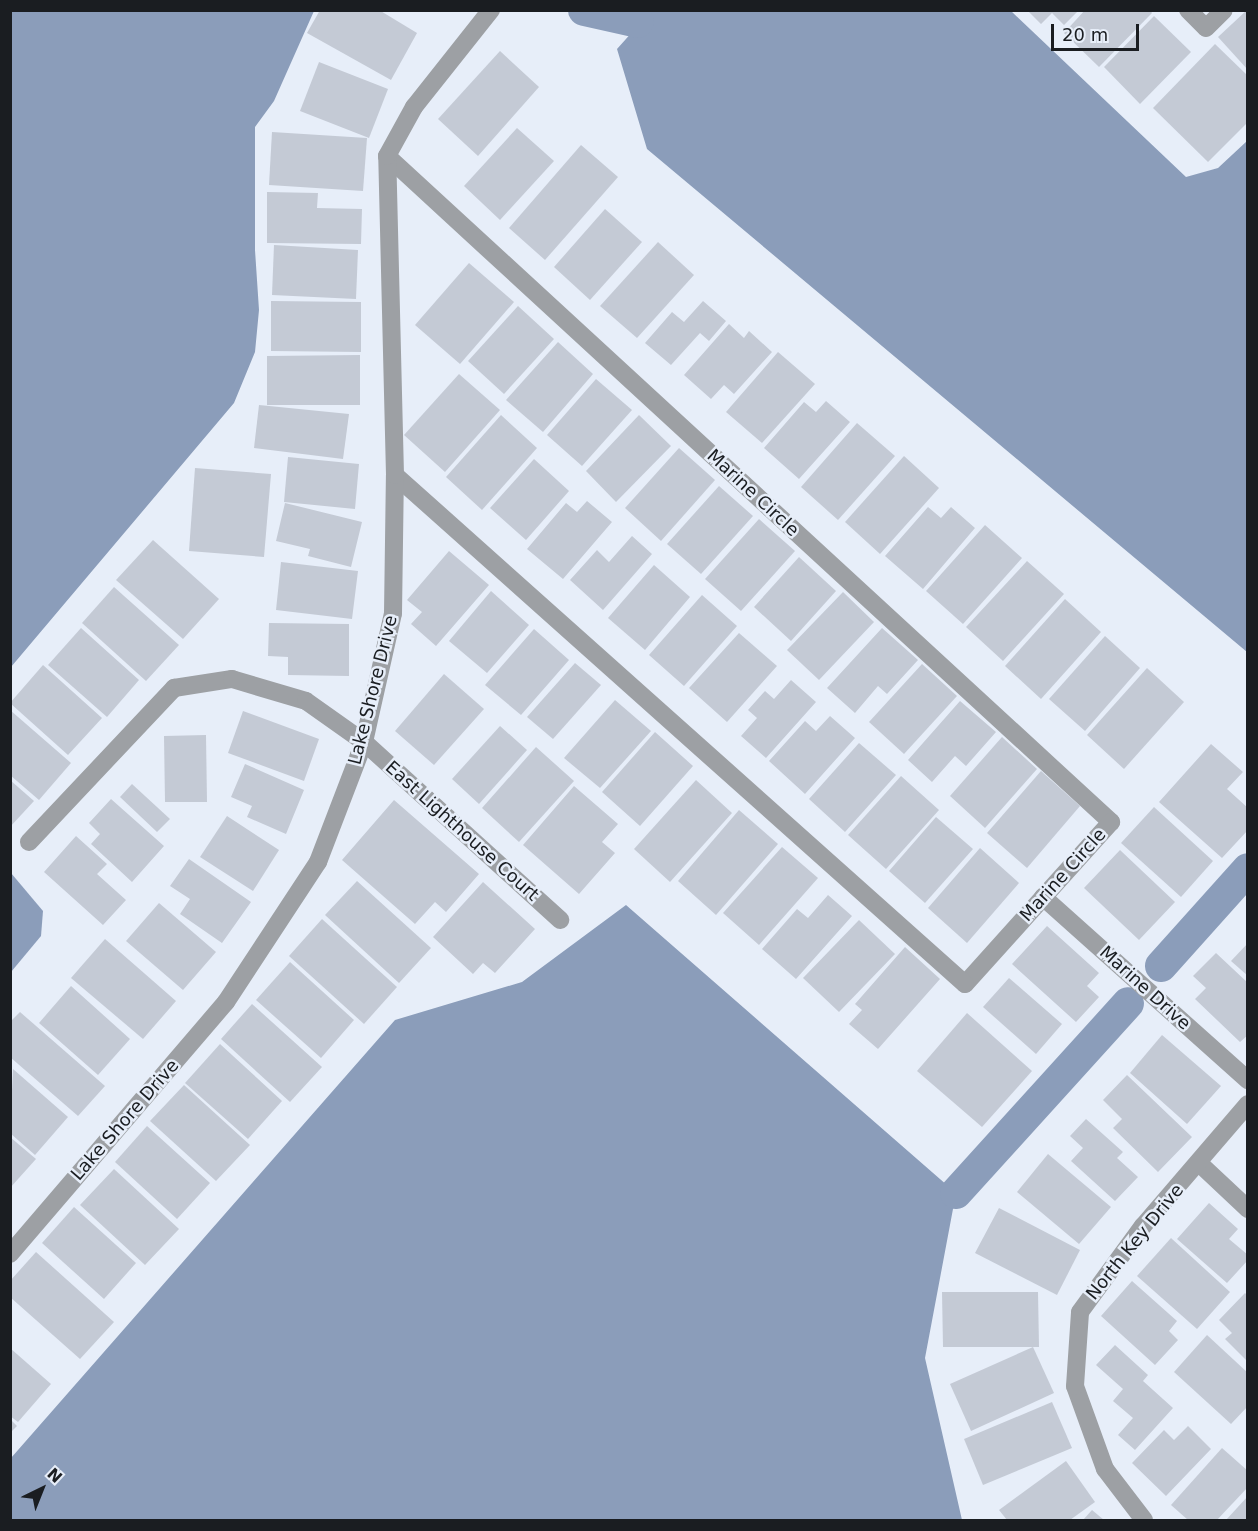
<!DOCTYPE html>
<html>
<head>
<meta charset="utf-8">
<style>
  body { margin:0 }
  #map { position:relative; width:1258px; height:1531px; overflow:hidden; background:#e7eef9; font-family:"DejaVu Sans",sans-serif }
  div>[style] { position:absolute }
  .water>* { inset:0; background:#8b9dba }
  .canal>* { height:32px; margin:-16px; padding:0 16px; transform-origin:16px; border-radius:16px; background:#8b9dba }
  .building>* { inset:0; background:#c4cad5 }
  .street>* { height:18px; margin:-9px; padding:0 9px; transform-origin:9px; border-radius:9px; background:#9da0a4 }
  span { translate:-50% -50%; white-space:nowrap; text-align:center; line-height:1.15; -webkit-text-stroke:5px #e7eef9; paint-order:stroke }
  .street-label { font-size:18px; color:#1a1d21 }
  .frame { position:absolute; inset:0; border:12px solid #1a1d21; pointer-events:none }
  .north { position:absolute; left:12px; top:1459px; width:60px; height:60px; -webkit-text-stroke:4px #e7eef9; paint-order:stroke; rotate:43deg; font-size:16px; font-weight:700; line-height:24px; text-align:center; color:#1a1d21 }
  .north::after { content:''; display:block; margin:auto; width:21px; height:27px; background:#1a1d21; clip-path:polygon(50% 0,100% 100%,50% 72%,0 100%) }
  .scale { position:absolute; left:1051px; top:24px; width:88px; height:27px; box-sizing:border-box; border:3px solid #1a1d21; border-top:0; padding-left:8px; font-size:18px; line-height:21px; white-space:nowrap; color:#1a1d21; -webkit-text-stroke:4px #e7eef9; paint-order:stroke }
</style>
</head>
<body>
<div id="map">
  <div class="water">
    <div style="clip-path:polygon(11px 10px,314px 11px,274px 101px,255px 127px,255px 250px,259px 310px,255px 352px,234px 403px,11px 667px)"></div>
    <div style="clip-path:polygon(651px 11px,1011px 11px,1186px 177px,1218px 168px,1247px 141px,1247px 652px,647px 149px,617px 49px)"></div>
    <div style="clip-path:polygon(11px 873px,43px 911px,41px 936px,11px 972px)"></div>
    <div style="clip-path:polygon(626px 905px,956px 1193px,925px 1358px,962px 1520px,11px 1520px,11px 1458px,395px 1020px,522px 982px)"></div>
  </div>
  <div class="canal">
    <div style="left:584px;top:10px;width:55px;rotate:12.5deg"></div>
    <div style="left:1161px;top:966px;width:130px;rotate:-48.1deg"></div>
    <div style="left:956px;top:1193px;width:256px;rotate:-47.8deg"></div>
  </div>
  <div class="building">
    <div style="clip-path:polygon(320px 10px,379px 10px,417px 33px,391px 80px,307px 33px)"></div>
    <div style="clip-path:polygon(1027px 10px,1079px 10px,1064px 25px,1052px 13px,1041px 24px)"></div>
    <div style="clip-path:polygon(1085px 10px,1150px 10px,1152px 13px,1099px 67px,1064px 33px)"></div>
    <div style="clip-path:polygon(1247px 10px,1248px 10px,1248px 70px,1218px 37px)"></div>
    <div style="clip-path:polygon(1154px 16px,1191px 52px,1140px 104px,1104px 67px)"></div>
    <div style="clip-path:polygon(1215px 44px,1248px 76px,1248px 122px,1208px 162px,1153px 108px)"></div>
    <div style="clip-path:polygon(500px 51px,539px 87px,478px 156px,438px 119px)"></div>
    <div style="clip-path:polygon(319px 62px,388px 89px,369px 138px,300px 111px)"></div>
    <div style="clip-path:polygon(517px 128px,554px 161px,500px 220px,464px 186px)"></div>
    <div style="clip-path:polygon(272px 132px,367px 138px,363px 191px,269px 185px)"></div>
    <div style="clip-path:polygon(581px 145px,618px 177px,545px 260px,509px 228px)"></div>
    <div style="clip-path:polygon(267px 192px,318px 193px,317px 208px,362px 209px,361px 244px,267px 243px)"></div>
    <div style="clip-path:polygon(605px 209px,642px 242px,590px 300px,554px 267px)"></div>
    <div style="clip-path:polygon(658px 242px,694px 275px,637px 338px,600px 306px)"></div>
    <div style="clip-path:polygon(274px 245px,358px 250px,356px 299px,272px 295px)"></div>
    <div style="clip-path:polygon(469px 263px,514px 302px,460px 364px,415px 325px)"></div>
    <div style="clip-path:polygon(271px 301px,361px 302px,361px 352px,271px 351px)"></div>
    <div style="clip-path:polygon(703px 301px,726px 321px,709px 341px,700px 333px,671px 365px,645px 343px,672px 312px,684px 322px)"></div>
    <div style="clip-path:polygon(518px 306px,554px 339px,504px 394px,468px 361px)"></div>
    <div style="clip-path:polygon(729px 324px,744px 338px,749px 331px,772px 352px,734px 394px,724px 385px,711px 399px,684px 375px)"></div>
    <div style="clip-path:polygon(558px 342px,593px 374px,543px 432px,506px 400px)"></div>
    <div style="clip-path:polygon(778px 352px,815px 384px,762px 443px,726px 412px)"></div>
    <div style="clip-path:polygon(360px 355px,360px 405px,267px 405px,267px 356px)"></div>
    <div style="clip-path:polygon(459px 374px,500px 410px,445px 472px,404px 435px)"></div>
    <div style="clip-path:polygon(596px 379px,632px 410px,582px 466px,547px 435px)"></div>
    <div style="clip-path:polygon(826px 401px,850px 422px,799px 479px,764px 448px,804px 402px,816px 412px)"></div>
    <div style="clip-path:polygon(259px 405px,349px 414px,343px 459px,254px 448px)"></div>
    <div style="clip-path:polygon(501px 415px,537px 448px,482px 510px,446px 477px)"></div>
    <div style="clip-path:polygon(639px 415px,671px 446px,616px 502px,586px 471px)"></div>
    <div style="clip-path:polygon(857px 423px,895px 456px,838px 520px,801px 487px)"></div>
    <div style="clip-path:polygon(679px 448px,715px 480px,661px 541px,625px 508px)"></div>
    <div style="clip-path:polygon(904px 456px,939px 488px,880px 554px,845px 522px)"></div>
    <div style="clip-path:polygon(288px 457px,359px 464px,355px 509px,284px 502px)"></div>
    <div style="clip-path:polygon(534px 459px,569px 491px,526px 540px,490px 508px)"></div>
    <div style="clip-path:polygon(195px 468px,271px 474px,264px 557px,189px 551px)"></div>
    <div style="clip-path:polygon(719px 486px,753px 516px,701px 574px,667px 544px)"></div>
    <div style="clip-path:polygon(587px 501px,612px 522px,563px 579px,527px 549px,566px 503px,577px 512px)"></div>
    <div style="clip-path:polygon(285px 503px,362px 522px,351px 567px,308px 556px,310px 549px,276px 541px)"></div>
    <div style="clip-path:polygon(928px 507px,941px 518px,951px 507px,975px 528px,923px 589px,885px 556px)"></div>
    <div style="clip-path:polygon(759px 519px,795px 551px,741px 611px,705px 579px)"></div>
    <div style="clip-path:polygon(985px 525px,1022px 558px,963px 624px,926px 591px)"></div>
    <div style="clip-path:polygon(632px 536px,652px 554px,603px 610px,570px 580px,597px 550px,609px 562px)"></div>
    <div style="clip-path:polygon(153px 540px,219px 599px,183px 639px,116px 580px)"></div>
    <div style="clip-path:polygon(449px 551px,489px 585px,436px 646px,411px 624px,422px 612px,407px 600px)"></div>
    <div style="clip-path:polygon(799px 557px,836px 591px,791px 641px,754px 607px)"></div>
    <div style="clip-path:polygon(1027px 561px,1064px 594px,1003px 661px,966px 627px)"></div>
    <div style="clip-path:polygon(281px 562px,358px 571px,352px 619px,276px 610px)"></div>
    <div style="clip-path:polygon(654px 565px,690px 597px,645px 650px,608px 618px)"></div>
    <div style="clip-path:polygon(114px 587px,179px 645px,146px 681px,82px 623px)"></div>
    <div style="clip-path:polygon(491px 591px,529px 625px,487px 673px,449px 641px)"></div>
    <div style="clip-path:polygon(843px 592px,874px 622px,819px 680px,787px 650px)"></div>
    <div style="clip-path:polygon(702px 595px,737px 626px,684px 686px,649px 655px)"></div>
    <div style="clip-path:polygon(1065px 599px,1101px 632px,1041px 699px,1005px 666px)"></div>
    <div style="clip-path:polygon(269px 623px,349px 624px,349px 676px,288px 675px,288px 657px,268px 656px)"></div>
    <div style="clip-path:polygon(81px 628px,139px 680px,107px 717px,48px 665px)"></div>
    <div style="clip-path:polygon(882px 628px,918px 660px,887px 694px,878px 686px,855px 713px,827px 688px)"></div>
    <div style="clip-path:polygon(534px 629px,569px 660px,521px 715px,485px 685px)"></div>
    <div style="clip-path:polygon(739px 633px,777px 666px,727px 722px,689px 688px)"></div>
    <div style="clip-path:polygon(1105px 636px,1140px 668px,1085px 731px,1049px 699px)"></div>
    <div style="clip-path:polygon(575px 663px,601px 685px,553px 739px,527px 717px)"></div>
    <div style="clip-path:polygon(922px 664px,957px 696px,904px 754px,869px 722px)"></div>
    <div style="clip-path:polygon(43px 665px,102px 718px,68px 755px,10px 703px)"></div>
    <div style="clip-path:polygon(1147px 668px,1184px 702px,1124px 769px,1087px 735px)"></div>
    <div style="clip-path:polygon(444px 674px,484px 709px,434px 765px,395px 731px)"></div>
    <div style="clip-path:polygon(791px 680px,816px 702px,766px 758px,741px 736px,757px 718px,748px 710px,765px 691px,774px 699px)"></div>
    <div style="clip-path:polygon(615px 700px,651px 731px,600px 788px,564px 758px)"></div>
    <div style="clip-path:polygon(960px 701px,996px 732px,966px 766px,955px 756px,932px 782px,908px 760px)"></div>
    <div style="clip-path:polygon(10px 710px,71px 763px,39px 800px,10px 775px)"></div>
    <div style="clip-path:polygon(243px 711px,319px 739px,304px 781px,228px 753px)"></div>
    <div style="clip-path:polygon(830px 716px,855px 738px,805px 794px,769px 761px,805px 721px,816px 731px)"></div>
    <div style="clip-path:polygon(500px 726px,527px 750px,479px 804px,452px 779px)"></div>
    <div style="clip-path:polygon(655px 732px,693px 766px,640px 826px,602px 792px)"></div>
    <div style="clip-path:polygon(206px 735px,207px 802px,165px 802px,164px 736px)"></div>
    <div style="clip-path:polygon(1002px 737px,1037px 769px,985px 828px,950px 796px)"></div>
    <div style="clip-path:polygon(859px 743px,896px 775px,845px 832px,809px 799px)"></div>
    <div style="clip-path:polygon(1211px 744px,1243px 772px,1227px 789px,1248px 808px,1248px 830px,1222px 858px,1159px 802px)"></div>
    <div style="clip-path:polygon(536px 747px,574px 781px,519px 842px,482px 808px)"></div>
    <div style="clip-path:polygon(245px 764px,304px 790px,286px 834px,247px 817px,252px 806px,231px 797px)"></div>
    <div style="clip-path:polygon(1041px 771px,1080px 806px,1027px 868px,987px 833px)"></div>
    <div style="clip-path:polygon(901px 776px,939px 810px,886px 869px,848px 835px)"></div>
    <div style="clip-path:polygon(10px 780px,34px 801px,10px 827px)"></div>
    <div style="clip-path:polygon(696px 780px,732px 813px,670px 882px,634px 849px)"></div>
    <div style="clip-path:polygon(132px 784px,170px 819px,157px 832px,120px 797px)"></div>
    <div style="clip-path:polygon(574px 786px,618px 824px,602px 842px,615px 853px,579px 894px,523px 845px)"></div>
    <div style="clip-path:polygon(111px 799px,164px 846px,132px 882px,91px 844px,100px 834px,89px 823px)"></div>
    <div style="clip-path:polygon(394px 800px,479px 874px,446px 912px,435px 902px,415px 924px,342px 860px)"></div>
    <div style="clip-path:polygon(1154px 807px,1213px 861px,1181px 897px,1121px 843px)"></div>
    <div style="clip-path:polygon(739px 810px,778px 844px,716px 915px,678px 881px)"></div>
    <div style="clip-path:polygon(227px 816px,279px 850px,253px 891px,200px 857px)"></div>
    <div style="clip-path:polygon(936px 817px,973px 849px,925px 903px,889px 871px)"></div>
    <div style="clip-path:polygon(76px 836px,107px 864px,97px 874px,126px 900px,103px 925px,44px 872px)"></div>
    <div style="clip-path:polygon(782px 847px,818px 878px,759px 945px,723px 913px)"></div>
    <div style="clip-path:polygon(980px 848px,1019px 883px,967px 943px,928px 908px)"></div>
    <div style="clip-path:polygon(1120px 850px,1175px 902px,1139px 940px,1084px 888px)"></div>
    <div style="clip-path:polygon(189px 859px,251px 902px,222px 943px,180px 914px,190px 899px,170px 886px)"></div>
    <div style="clip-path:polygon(357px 881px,431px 948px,399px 983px,325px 915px)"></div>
    <div style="clip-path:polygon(483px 882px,535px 929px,495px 973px,483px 963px,473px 974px,433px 937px)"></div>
    <div style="clip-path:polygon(828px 895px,852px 916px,796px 979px,762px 949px,797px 909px,808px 918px)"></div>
    <div style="clip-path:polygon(159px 903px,216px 952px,183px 990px,126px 941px)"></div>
    <div style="clip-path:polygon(322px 919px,397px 987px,364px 1024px,289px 956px)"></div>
    <div style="clip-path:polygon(859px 920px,895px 954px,839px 1012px,803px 978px)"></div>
    <div style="clip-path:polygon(1047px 926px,1099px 973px,1087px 986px,1099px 997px,1076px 1022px,1012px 964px)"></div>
    <div style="clip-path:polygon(105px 939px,176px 1001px,143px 1039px,71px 978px)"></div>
    <div style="clip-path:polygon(1248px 943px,1248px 976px,1231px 961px)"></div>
    <div style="clip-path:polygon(905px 947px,940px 979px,878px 1049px,849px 1024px,862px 1010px,855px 1004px)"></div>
    <div style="clip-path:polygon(1216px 953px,1248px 983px,1248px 1035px,1240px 1042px,1195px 999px,1206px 988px,1193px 976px)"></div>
    <div style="clip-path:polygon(290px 962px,354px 1020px,321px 1058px,256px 1000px)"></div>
    <div style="clip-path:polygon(1009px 978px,1062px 1024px,1036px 1054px,983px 1007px)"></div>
    <div style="clip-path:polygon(71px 986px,130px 1039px,98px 1075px,39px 1023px)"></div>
    <div style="clip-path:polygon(252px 1004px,322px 1067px,290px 1102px,221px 1039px)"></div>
    <div style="clip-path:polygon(20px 1012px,105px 1086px,78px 1116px,10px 1057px,10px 1022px)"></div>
    <div style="clip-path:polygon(967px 1013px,1032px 1071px,982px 1127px,917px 1071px)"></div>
    <div style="clip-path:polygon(1162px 1035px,1221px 1086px,1187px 1124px,1130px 1073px)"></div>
    <div style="clip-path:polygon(220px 1044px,282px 1101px,248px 1139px,185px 1083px)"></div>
    <div style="clip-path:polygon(13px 1069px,68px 1117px,35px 1155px,10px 1133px)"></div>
    <div style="clip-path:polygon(1127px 1075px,1192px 1137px,1158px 1172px,1113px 1128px,1122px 1119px,1103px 1100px)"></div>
    <div style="clip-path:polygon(184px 1085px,250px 1145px,216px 1181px,150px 1121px)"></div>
    <div style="clip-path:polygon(1086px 1119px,1123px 1152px,1117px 1158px,1138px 1177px,1115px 1201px,1071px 1161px,1083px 1148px,1070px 1136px)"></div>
    <div style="clip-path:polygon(147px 1126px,210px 1183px,177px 1219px,115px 1162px)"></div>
    <div style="clip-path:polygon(10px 1137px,36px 1159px,10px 1188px)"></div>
    <div style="clip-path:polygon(1048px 1154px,1111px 1207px,1079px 1244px,1017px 1192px)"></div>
    <div style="clip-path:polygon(114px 1169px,179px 1229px,145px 1265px,80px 1205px)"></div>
    <div style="clip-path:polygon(1209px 1203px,1238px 1229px,1229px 1239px,1248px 1255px,1248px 1260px,1227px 1283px,1177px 1239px)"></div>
    <div style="clip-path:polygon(74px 1207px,136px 1263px,104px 1299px,42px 1243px)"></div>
    <div style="clip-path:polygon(999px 1208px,1080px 1250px,1057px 1295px,975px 1253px)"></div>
    <div style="clip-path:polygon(1171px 1238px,1230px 1292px,1197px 1329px,1137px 1276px)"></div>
    <div style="clip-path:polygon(36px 1252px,114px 1322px,80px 1359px,10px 1297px,10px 1281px)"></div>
    <div style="clip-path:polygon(1132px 1281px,1177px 1321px,1169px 1331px,1178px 1340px,1155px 1365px,1101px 1316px)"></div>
    <div style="clip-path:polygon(942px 1292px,1038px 1292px,1039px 1347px,943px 1347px)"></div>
    <div style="clip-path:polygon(1245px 1293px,1248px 1296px,1248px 1362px,1225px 1339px,1232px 1333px,1219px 1320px)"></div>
    <div style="clip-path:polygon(1207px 1335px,1248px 1373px,1248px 1406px,1231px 1424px,1174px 1372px)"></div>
    <div style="clip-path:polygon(1115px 1345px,1148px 1375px,1143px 1381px,1173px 1408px,1135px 1450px,1118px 1435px,1133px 1418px,1113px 1401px,1123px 1389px,1096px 1365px)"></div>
    <div style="clip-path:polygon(1033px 1347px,1054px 1393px,971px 1431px,950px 1384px)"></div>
    <div style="clip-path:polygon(10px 1348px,51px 1384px,18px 1422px,10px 1416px)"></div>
    <div style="clip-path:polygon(1052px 1402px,1072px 1448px,983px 1485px,964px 1439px)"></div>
    <div style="clip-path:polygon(10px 1419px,17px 1426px,10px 1433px)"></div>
    <div style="clip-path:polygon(1188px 1426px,1211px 1449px,1166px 1496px,1132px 1463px,1164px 1430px,1174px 1440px)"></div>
    <div style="clip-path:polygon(1222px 1448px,1248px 1471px,1248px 1487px,1217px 1520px,1188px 1520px,1171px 1505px)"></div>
    <div style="clip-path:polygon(1066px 1461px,1095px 1502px,1070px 1520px,1007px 1520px,999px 1510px)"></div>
    <div style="clip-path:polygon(1248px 1496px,1248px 1520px,1226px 1520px)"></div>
    <div style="clip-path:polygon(1092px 1510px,1104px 1520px,1083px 1520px)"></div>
  </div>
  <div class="street">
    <div style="left:1188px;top:10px;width:25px;rotate:45deg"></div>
    <div style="left:1206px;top:28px;width:25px;rotate:-45deg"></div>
    <div style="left:387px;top:156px;width:984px;rotate:42.61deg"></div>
    <div style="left:1111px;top:822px;width:218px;rotate:132deg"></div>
    <div style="left:965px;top:984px;width:764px;rotate:-138.24deg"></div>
    <div style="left:29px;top:842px;width:212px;rotate:-46.7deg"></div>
    <div style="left:174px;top:688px;width:59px;rotate:-8.8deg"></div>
    <div style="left:232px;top:679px;width:77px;rotate:16.6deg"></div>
    <div style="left:306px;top:701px;width:71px;rotate:35.3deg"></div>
    <div style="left:364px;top:742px;width:265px;rotate:42.2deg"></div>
    <div style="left:1043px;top:897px;width:275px;rotate:41.8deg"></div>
    <div style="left:1200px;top:1164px;width:66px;rotate:43.2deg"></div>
    <div style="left:10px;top:1254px;width:332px;rotate:-49.4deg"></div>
    <div style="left:226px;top:1002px;width:168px;rotate:-56.7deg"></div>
    <div style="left:318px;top:862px;width:129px;rotate:-69deg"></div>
    <div style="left:364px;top:742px;width:132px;rotate:-77.3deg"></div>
    <div style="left:393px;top:613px;width:138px;rotate:-89.2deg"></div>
    <div style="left:395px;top:475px;width:319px;rotate:-91.4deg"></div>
    <div style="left:387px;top:156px;width:56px;rotate:-61.1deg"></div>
    <div style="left:414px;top:107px;width:124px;rotate:-51.6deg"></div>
    <div style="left:1144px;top:1520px;width:64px;rotate:-127.4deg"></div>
    <div style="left:1105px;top:1469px;width:88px;rotate:-109.9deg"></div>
    <div style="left:1075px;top:1386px;width:74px;rotate:-86.1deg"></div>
    <div style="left:1080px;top:1312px;width:107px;rotate:-53.8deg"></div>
    <div style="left:1143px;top:1226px;width:161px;rotate:-49.3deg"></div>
  </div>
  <div class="street-label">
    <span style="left:753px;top:493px;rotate:43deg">Marine Circle</span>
    <span style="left:373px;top:690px;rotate:-76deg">Lake Shore Drive</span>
    <span style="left:462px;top:831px;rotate:42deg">East Lighthouse Court</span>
    <span style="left:1063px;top:875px;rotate:-48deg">Marine Circle</span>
    <span style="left:1145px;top:988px;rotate:42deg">Marine Drive</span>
    <span style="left:125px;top:1120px;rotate:-49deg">Lake Shore Drive</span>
    <span style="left:1135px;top:1242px;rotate:-51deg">North Key Drive</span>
  </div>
  <div class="frame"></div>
  <div class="north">N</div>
  <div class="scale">20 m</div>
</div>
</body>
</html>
